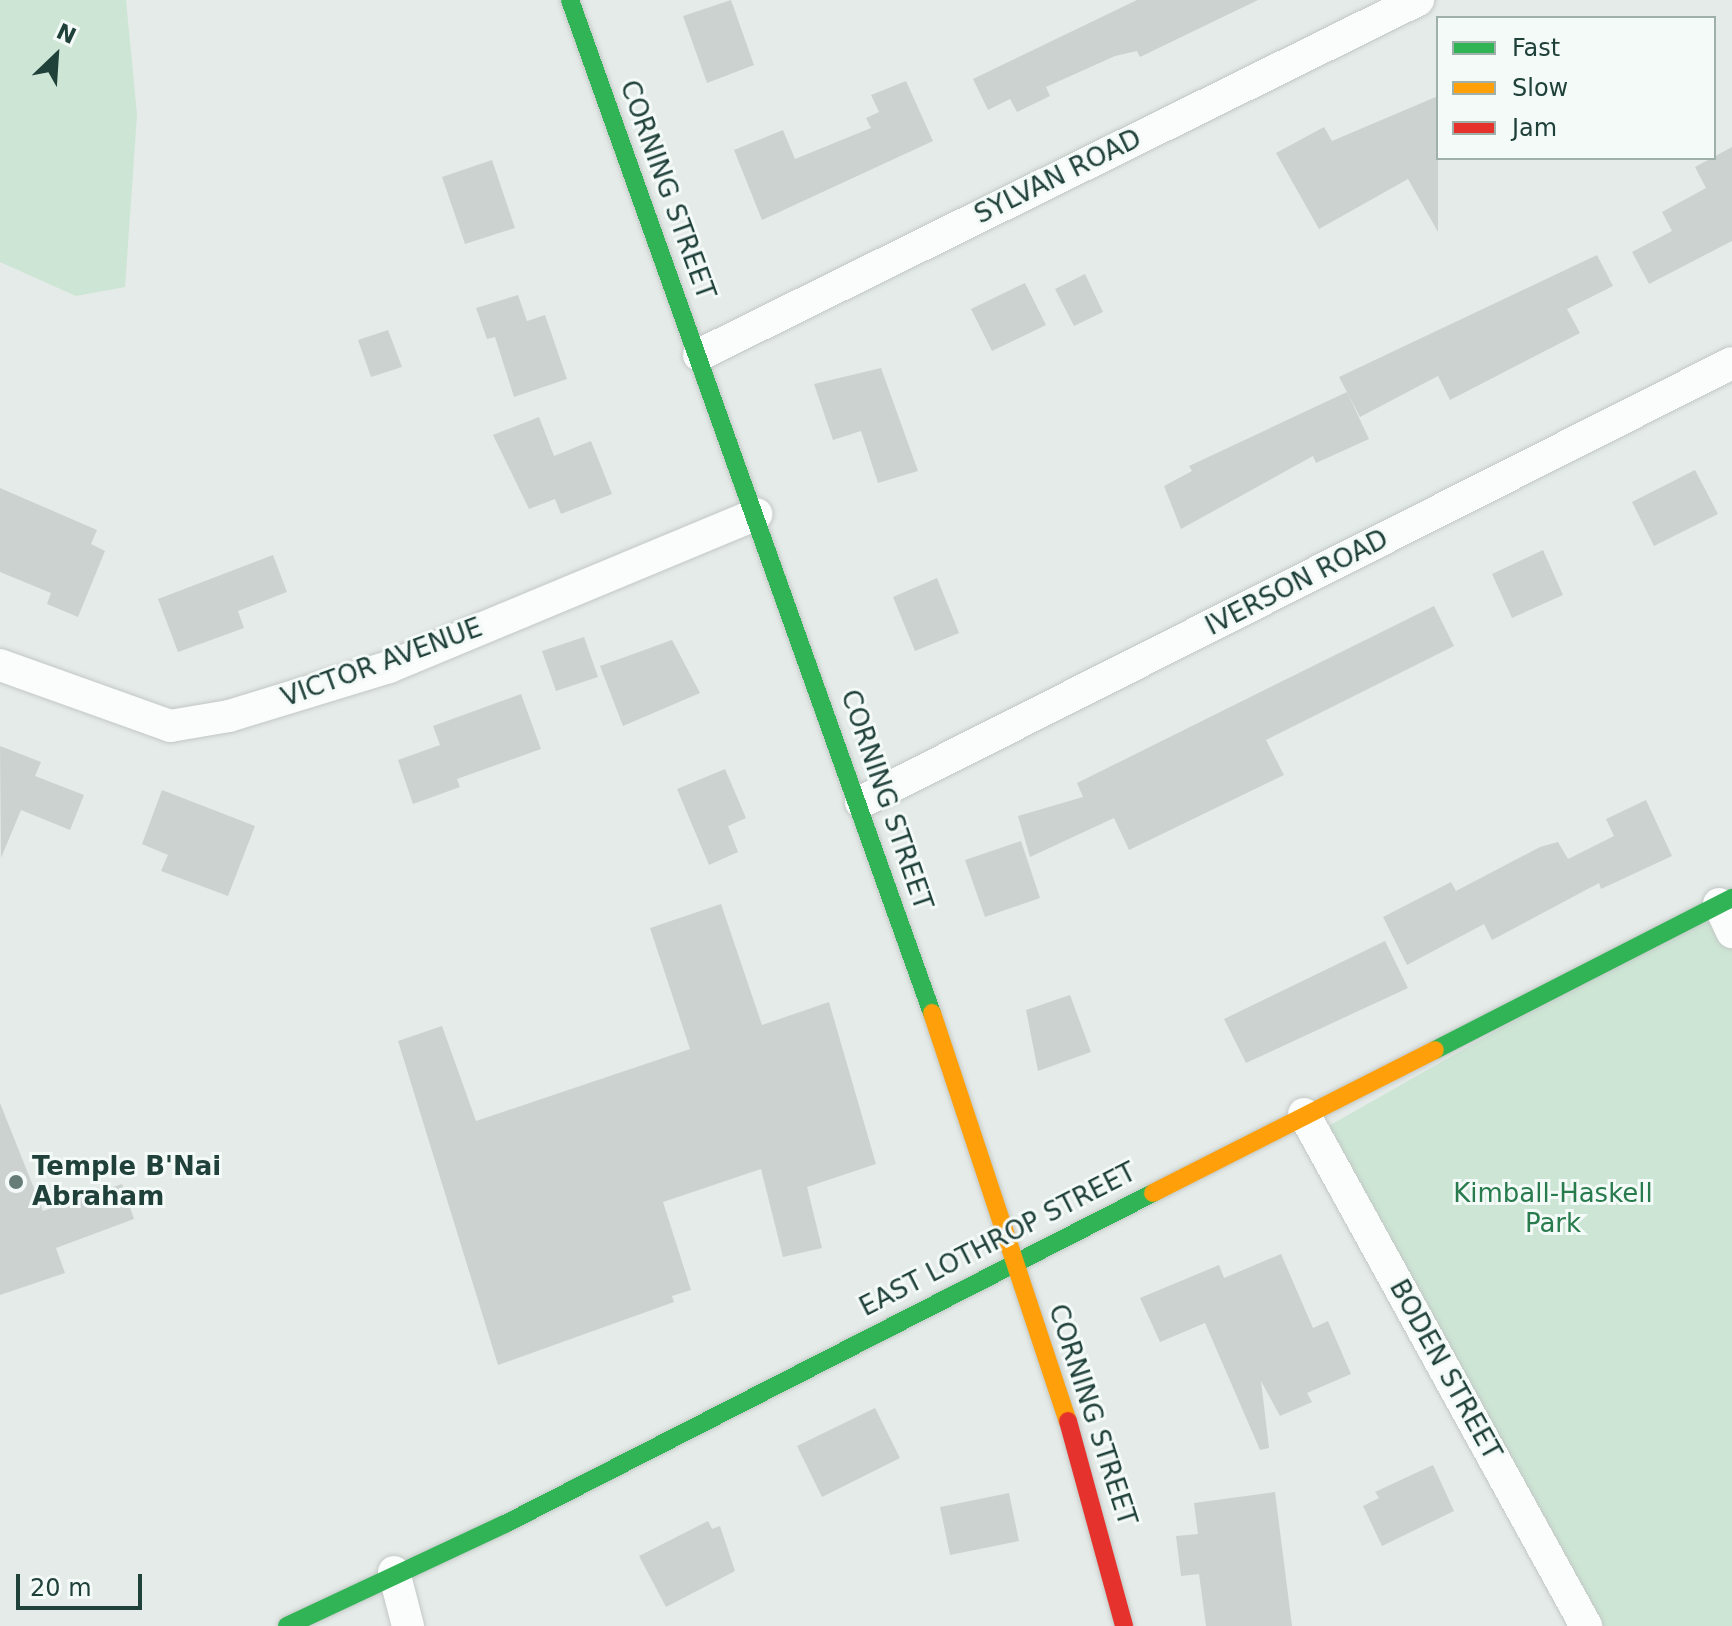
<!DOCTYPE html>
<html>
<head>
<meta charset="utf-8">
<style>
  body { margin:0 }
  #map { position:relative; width:1732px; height:1626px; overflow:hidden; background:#e5ebe8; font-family:"DejaVu Sans",sans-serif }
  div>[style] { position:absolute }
  .green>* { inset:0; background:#cde5d5 }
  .building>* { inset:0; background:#ccd2d0 }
  .roads { filter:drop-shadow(0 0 2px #c2c8c5) drop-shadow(0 0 2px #c2c8c5) }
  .street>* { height:32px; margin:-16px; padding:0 16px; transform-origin:16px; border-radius:16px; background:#fbfcfc }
  .fast>* { height:18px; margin:-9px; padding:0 9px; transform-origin:9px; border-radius:9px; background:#30b455 }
  .slow>* { height:18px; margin:-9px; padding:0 9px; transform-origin:9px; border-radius:9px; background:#ff9f0a }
  .jam>* { height:18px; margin:-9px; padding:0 9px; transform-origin:9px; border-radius:9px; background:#e5322d }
  .dots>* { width:22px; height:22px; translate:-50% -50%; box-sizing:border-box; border:4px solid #f3faf7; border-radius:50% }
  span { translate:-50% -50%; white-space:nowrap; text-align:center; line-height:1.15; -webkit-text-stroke:6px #f3faf7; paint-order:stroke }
  .street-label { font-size:26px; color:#20403a }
  .poi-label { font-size:26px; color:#20403a; font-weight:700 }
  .left { translate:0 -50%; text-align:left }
  .park-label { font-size:26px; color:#277b4c }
  .legend { position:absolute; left:1436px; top:16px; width:280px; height:144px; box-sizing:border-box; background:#f3faf7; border:2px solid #9fb0ab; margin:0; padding:10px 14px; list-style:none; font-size:24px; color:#20403a }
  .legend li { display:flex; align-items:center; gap:16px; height:40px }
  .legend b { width:40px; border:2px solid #9fb0ab }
  .north { position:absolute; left:16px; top:16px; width:80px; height:80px; -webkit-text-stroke:6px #f3faf7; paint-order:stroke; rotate:25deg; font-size:22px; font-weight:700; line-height:32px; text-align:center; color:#20403a }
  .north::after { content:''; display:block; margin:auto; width:28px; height:36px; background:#20403a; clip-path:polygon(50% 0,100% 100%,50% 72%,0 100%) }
  .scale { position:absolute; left:16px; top:1574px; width:126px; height:36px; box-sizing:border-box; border:4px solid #20403a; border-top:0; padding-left:10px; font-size:24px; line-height:28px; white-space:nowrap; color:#20403a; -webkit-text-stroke:6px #f3faf7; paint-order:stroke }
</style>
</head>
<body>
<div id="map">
  <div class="green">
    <div style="clip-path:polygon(0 0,126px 0,137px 115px,125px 287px,76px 296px,0 262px)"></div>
    <div style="clip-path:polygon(1719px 904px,1732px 930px,1732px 1626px,1585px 1626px,1306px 1139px)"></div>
  </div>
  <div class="building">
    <div style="clip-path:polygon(731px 0,754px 65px,707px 83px,683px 16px)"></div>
    <div style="clip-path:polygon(1137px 0,1258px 0,1140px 57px,1137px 51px,1115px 56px,1046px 87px,1050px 96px,1017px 112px,1010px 99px,988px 110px,973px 79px)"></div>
    <div style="clip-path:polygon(906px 81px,933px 141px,762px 220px,734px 150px,783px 130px,795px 159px,871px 128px,866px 118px,879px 112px,871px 95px)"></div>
    <div style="clip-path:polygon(1438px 96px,1438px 232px,1408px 179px,1319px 229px,1276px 153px,1324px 127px,1332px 141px)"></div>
    <div style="clip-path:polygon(1732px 147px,1732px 241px,1649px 284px,1632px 252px,1672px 231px,1662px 212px,1706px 188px,1695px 167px)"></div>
    <div style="clip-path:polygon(492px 160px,515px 228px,465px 244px,442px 177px)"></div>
    <div style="clip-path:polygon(1597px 255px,1613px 286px,1567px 309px,1580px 333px,1450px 400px,1438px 376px,1360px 417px,1339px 377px)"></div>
    <div style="clip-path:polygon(1085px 274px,1103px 312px,1074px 326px,1055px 289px)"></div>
    <div style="clip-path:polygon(1025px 283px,1046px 325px,992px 351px,971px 309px)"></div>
    <div style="clip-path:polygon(518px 295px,527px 321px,545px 315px,567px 379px,514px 397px,495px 337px,487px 339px,476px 308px)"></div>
    <div style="clip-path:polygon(388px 330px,402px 367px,371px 377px,358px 340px)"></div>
    <div style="clip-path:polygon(881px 368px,918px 471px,878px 483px,861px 431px,833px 440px,814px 384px)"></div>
    <div style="clip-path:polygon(1347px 392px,1369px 439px,1316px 463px,1313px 456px,1181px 529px,1164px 486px,1192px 471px,1189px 466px)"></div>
    <div style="clip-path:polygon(539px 417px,554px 456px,591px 441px,612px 494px,561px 514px,555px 499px,529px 509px,493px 435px)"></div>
    <div style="clip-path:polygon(1695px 470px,1718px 514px,1654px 546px,1632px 502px)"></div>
    <div style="clip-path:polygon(0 488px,97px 530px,91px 544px,105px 551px,78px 617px,47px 604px,51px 593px,0 572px)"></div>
    <div style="clip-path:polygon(1543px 550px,1563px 595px,1512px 618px,1492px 574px)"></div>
    <div style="clip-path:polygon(273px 555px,287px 592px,238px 611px,244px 628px,178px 652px,158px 599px)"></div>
    <div style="clip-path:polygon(937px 578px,959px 633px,915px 651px,893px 597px)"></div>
    <div style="clip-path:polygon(1434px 606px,1454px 646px,1266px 740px,1284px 775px,1129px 850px,1114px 818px,1030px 857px,1018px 816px,1083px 797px,1077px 783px)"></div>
    <div style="clip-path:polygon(584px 637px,598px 677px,556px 691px,542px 651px)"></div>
    <div style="clip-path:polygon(672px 640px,700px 693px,623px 726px,600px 666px)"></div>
    <div style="clip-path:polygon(521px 694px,541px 749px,457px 779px,460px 787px,413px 804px,398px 760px,440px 745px,433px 726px)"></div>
    <div style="clip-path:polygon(0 746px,41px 762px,35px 776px,84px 795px,70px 830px,21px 810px,1px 858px)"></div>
    <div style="clip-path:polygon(725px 769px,746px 818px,728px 826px,738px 852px,709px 865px,677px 789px)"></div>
    <div style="clip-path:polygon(162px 790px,255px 826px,228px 896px,161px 871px,168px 855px,142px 844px)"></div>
    <div style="clip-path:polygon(1646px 800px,1672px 856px,1601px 889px,1599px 883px,1492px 940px,1484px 924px,1407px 965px,1383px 917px,1451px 882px,1456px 891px,1540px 847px,1558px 842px,1568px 859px,1614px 836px,1606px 819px)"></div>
    <div style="clip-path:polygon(1021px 841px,1040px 898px,985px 917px,965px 860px)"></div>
    <div style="clip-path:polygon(721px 904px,762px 1025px,829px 1002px,876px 1164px,807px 1187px,822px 1248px,783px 1257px,761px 1169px,663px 1202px,691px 1290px,672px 1296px,674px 1302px,498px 1365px,398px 1041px,442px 1026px,476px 1121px,690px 1049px,650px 928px)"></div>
    <div style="clip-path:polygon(1385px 941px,1408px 988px,1246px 1063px,1224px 1019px)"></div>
    <div style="clip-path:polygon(1070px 995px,1091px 1052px,1038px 1071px,1026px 1010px)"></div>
    <div style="clip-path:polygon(0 1103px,43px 1211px,122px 1184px,134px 1219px,56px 1248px,65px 1273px,0 1295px)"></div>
    <div style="clip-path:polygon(1281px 1254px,1313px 1328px,1328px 1321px,1351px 1374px,1307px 1393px,1312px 1402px,1280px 1416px,1261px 1381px,1269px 1448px,1260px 1450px,1205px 1323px,1160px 1342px,1140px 1298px,1219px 1265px,1224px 1278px)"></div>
    <div style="clip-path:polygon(875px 1408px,900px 1458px,822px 1497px,797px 1446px)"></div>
    <div style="clip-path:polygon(1433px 1465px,1454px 1511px,1382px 1546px,1363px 1506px,1379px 1498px,1375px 1492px)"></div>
    <div style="clip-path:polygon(1275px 1492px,1292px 1626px,1206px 1626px,1199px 1574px,1181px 1576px,1176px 1536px,1198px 1534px,1194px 1503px)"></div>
    <div style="clip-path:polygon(1009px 1493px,1019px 1541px,950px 1555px,940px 1507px)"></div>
    <div style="clip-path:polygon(708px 1521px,712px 1529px,720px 1526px,735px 1571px,666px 1607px,639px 1556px)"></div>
  </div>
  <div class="roads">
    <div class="street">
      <div style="left:699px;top:355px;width:802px;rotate:-26.28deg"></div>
      <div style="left:0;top:665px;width:181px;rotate:19.7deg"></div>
      <div style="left:170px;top:726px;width:60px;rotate:-9.6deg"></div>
      <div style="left:229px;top:716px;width:167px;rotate:-17deg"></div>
      <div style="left:389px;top:667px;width:398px;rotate:-22.6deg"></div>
      <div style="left:861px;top:802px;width:975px;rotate:-26.75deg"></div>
      <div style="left:1719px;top:904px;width:31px;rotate:65deg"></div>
      <div style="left:1304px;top:1114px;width:585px;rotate:61.15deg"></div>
      <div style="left:394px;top:1572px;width:56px;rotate:75.5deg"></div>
    </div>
    <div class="fast">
      <div style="left:570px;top:0;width:1076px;rotate:70.34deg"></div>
      <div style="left:1435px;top:1050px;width:334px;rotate:-27.1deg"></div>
      <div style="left:287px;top:1626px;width:241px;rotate:-25.1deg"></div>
      <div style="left:505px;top:1524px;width:728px;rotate:-27.06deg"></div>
    </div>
    <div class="slow">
      <div style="left:932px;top:1013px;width:430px;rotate:71.6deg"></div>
      <div style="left:1153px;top:1193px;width:316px;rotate:-26.9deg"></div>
    </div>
    <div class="jam">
      <div style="left:1068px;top:1421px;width:213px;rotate:74.7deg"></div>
    </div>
  </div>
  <div class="dots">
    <div style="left:16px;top:1182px;background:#657c77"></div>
  </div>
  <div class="street-label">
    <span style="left:1058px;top:177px;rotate:-26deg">SYLVAN ROAD</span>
    <span style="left:667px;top:190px;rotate:70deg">CORNING STREET</span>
    <span style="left:1297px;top:583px;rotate:-27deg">IVERSON ROAD</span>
    <span style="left:382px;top:663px;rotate:-20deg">VICTOR AVENUE</span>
    <span style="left:886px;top:800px;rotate:71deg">CORNING STREET</span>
    <span style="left:998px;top:1240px;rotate:-27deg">EAST LOTHROP STREET</span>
    <span style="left:1445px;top:1370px;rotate:61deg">BODEN STREET</span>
    <span style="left:1092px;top:1415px;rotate:72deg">CORNING STREET</span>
  </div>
  <div class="poi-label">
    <span class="left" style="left:32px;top:1182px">Temple B'Nai<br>Abraham</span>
  </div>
  <div class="park-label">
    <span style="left:1553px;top:1209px">Kimball-Haskell<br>Park</span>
  </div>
  <ul class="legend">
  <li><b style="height:10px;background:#30b455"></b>Fast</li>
  <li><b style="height:10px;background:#ff9f0a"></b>Slow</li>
  <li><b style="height:10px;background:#e5322d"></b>Jam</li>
  </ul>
  <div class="north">N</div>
  <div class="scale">20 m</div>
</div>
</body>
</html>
